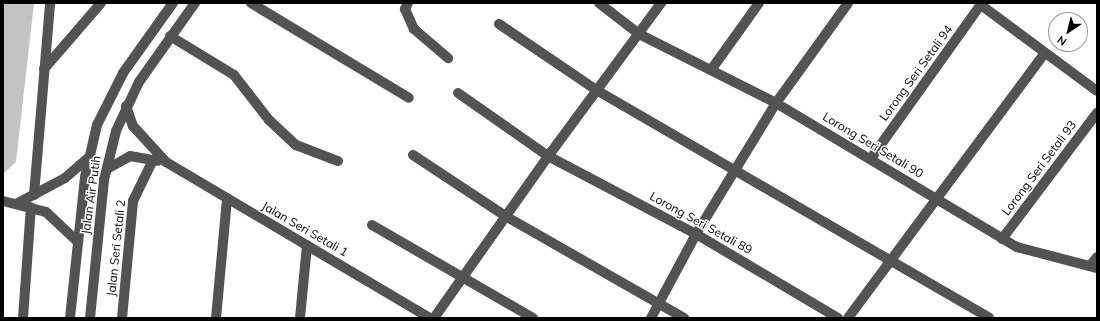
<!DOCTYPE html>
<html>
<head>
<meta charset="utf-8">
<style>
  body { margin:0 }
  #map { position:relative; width:1100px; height:321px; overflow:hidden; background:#fff; font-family:Mulish,sans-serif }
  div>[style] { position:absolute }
  .building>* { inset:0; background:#c3c3c3 }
  .minor>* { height:10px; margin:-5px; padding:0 5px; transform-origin:5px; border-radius:5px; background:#535353 }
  span { translate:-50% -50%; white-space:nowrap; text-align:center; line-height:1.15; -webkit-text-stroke:3px #fff; paint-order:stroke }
  .street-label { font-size:12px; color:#000 }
  .frame { position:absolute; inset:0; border:4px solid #000; pointer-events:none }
  .north { position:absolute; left:1048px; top:12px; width:40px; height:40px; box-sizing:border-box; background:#fff; border:1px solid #999; border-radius:50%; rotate:215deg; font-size:11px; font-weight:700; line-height:16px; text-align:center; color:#000 }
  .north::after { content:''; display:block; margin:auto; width:14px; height:18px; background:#000; clip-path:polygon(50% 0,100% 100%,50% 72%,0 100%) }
</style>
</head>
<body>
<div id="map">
  <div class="building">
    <div style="clip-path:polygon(3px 3px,34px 3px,16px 162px,3px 174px)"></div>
  </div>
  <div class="minor">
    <div style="left:251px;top:3px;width:184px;rotate:31deg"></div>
    <div style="left:408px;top:3px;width:7px;rotate:117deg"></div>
    <div style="left:405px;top:9px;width:22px;rotate:66deg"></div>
    <div style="left:414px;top:29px;width:45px;rotate:40.5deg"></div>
    <div style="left:599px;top:3px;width:51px;rotate:37.8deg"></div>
    <div style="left:639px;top:34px;width:153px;rotate:26.7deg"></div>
    <div style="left:776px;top:103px;width:281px;rotate:30.9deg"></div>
    <div style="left:1017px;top:247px;width:83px;rotate:14.7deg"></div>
    <div style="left:981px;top:5px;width:144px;rotate:36.6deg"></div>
    <div style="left:499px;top:24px;width:120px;rotate:34.1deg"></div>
    <div style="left:598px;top:91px;width:452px;rotate:30.1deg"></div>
    <div style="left:170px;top:36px;width:75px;rotate:31.4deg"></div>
    <div style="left:234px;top:75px;width:57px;rotate:52.1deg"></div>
    <div style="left:269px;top:120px;width:37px;rotate:43deg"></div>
    <div style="left:296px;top:145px;width:45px;rotate:20.9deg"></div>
    <div style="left:44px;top:69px;width:87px;rotate:-49.2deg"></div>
    <div style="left:711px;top:70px;width:82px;rotate:-54.4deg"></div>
    <div style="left:458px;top:93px;width:110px;rotate:35deg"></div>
    <div style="left:548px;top:156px;width:167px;rotate:27.8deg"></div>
    <div style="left:696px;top:234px;width:165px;rotate:30.6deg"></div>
    <div style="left:126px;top:106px;width:21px;rotate:71deg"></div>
    <div style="left:133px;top:126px;width:49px;rotate:47.5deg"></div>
    <div style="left:166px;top:162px;width:307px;rotate:30.6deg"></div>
    <div style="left:413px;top:155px;width:113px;rotate:33.4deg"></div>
    <div style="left:507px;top:217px;width:204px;rotate:29.7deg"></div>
    <div style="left:872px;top:157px;width:189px;rotate:-54.5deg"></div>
    <div style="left:107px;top:169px;width:26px;rotate:-29deg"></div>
    <div style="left:130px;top:156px;width:28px;rotate:10deg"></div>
    <div style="left:34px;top:195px;width:193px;rotate:-85.2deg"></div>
    <div style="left:3px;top:201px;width:44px;rotate:14.3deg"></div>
    <div style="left:46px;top:212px;width:44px;rotate:43.2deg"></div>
    <div style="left:18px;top:203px;width:53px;rotate:-28deg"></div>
    <div style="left:65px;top:178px;width:32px;rotate:-41deg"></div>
    <div style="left:372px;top:225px;width:186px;rotate:30deg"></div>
    <div style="left:1002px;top:239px;width:158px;rotate:-53deg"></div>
    <div style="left:1090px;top:266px;width:11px;rotate:-52deg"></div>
    <div style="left:23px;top:318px;width:111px;rotate:-85.9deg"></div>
    <div style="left:70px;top:318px;width:142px;rotate:-83.9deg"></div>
    <div style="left:85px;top:177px;width:53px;rotate:-77deg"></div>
    <div style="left:97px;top:125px;width:58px;rotate:-63.4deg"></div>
    <div style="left:123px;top:73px;width:86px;rotate:-54.5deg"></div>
    <div style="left:90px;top:318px;width:139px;rotate:-84.2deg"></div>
    <div style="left:104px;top:180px;width:50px;rotate:-76.2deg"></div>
    <div style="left:116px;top:131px;width:54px;rotate:-64.9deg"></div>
    <div style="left:139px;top:82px;width:97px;rotate:-54.7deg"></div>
    <div style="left:122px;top:318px;width:118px;rotate:-84.6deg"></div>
    <div style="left:133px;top:201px;width:46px;rotate:-64deg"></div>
    <div style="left:216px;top:318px;width:120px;rotate:-84.7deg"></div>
    <div style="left:300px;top:318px;width:73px;rotate:-84.5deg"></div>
    <div style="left:434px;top:318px;width:204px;rotate:-54.8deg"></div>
    <div style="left:552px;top:151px;width:184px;rotate:-53.6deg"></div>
    <div style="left:651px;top:318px;width:95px;rotate:-61.8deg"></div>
    <div style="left:696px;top:234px;width:153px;rotate:-58.6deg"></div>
    <div style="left:776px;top:103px;width:123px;rotate:-54.2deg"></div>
    <div style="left:848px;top:318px;width:330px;rotate:-53.4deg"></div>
  </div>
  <div class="street-label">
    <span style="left:916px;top:73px;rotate:-54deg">Lorong Seri Setali 94</span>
    <span style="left:873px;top:145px;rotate:31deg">Lorong Seri Setali 90</span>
    <span style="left:1039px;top:168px;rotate:-53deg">Lorong Seri Setali 93</span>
    <span style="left:91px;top:195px;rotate:-82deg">Jalan Air Putih</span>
    <span style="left:701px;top:223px;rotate:29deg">Lorong Seri Setali 89</span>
    <span style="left:305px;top:229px;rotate:30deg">Jalan Seri Setali 1</span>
    <span style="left:116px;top:248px;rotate:-84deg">Jalan Seri Setali 2</span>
  </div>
  <div class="frame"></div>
  <div class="north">N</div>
</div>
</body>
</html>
